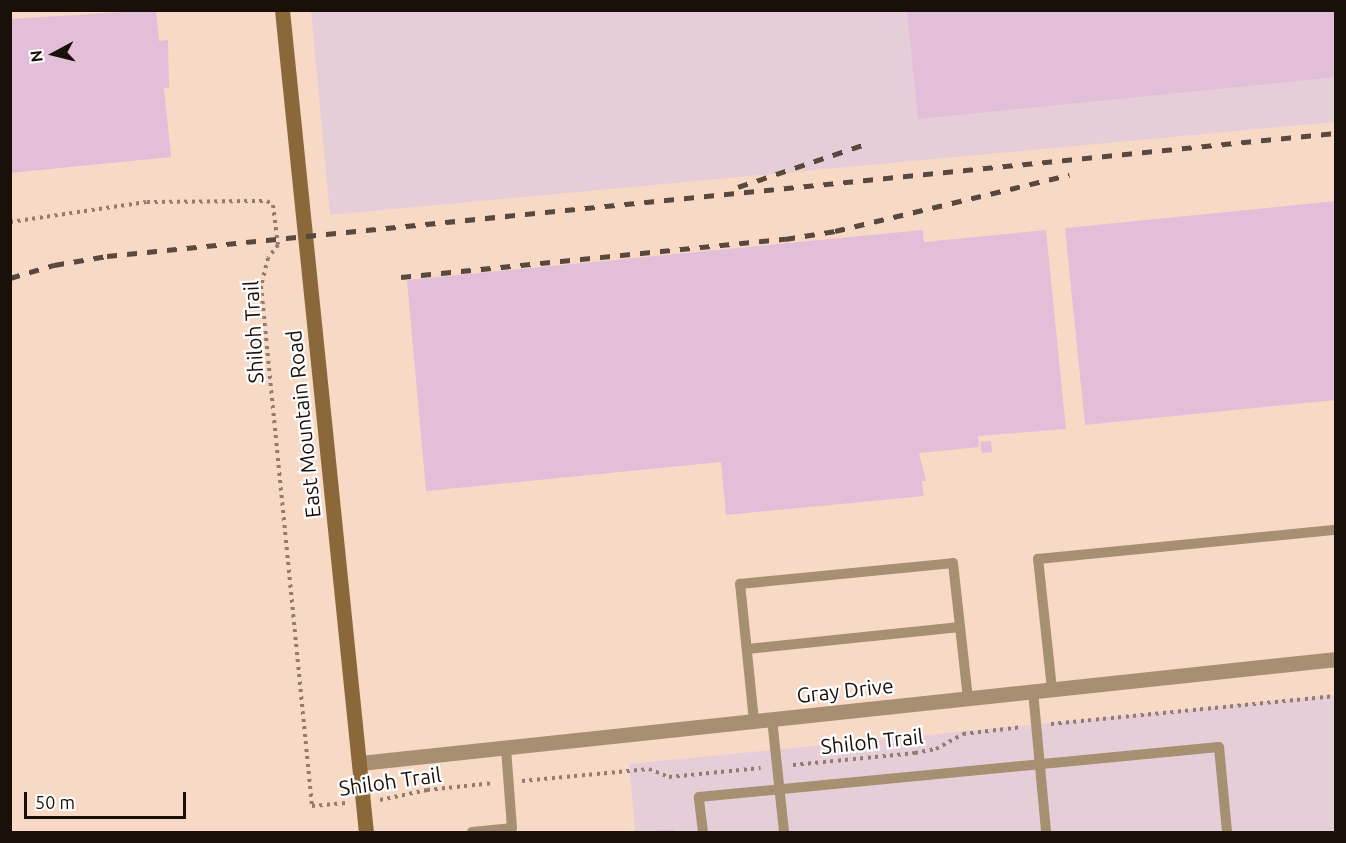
<!DOCTYPE html>
<html>
<head>
<meta charset="utf-8">
<style>
  body { margin:0 }
  #map { position:relative; width:1346px; height:843px; overflow:hidden; background:#f8d9c6; font-family:Ubuntu,sans-serif }
  div>[style] { position:absolute }
  .industrial>* { inset:0; background:#e6ced9 }
  .building>* { inset:0; background:#e2bed8 }
  .path>* { height:4px; margin-top:-2px; transform-origin:0; background:repeating-linear-gradient(90deg,#917c6f 0 3px,transparent 0 7.5px) }
  .lane>* { height:10px; margin:-5px; padding:0 5px; transform-origin:5px; border-radius:5px; background:#a78f71 }
  .street>* { height:15px; margin:-7.5px; padding:0 7.5px; transform-origin:7.5px; border-radius:7.5px; background:#a78f71 }
  .secondary>* { height:15px; margin:-7.5px; padding:0 7.5px; transform-origin:7.5px; border-radius:7.5px; background:#8a683a }
  .rail>* { height:4.5px; margin-top:-2.25px; transform-origin:0; background:repeating-linear-gradient(90deg,#58483e 0 10px,transparent 0 20px) }
  span { translate:-50% -50%; white-space:nowrap; text-align:center; line-height:1.15; -webkit-text-stroke:4.5px #fff; paint-order:stroke }
  .street-label { font-size:21px; color:#1a100a }
  .frame { position:absolute; inset:0; border:12px solid #1a100a; pointer-events:none }
  .north { position:absolute; left:24px; top:24px; width:60px; height:60px; -webkit-text-stroke:4px #fff; paint-order:stroke; rotate:263deg; font-size:16px; font-weight:700; line-height:24px; text-align:center; color:#1a100a }
  .north::after { content:''; display:block; margin:auto; width:21px; height:27px; background:#1a100a; clip-path:polygon(50% 0,100% 100%,50% 72%,0 100%) }
  .scale { position:absolute; left:24px; top:792px; width:162px; height:27px; box-sizing:border-box; border:3px solid #1a100a; border-top:0; padding-left:8px; font-size:18px; line-height:21px; white-space:nowrap; color:#1a100a; -webkit-text-stroke:4px #fff; paint-order:stroke }
</style>
</head>
<body>
<div id="map">
  <div class="industrial">
    <div style="clip-path:polygon(311px 11px,1335px 11px,1335px 122px,330px 215px)"></div>
    <div style="clip-path:polygon(1335px 695px,1335px 832px,635px 832px,629px 764px)"></div>
  </div>
  <div class="building">
    <div style="clip-path:polygon(156px 10px,159px 41px,168px 40px,169px 88px,164px 88px,171px 157px,10px 173px,10px 19px)"></div>
    <div style="clip-path:polygon(907px 10px,1336px 10px,1336px 77px,918px 119px)"></div>
    <div style="clip-path:polygon(1336px 201px,1336px 400px,1085px 425px,1065px 228px)"></div>
    <div style="clip-path:polygon(923px 230px,924px 242px,1046px 230px,1066px 429px,978px 436px,979px 447px,919px 453px,926px 481px,922px 481px,924px 496px,726px 515px,721px 462px,426px 491px,407px 280px)"></div>
    <div style="clip-path:polygon(991px 441px,992px 452px,982px 453px,980px 442px)"></div>
    <div style="clip-path:polygon(674px 829px,674px 832px,652px 832px,652px 831px)"></div>
  </div>
  <div class="path">
    <div style="left:10px;top:222px;width:138px;rotate:-8.3deg"></div>
    <div style="left:147px;top:202px;width:120px;rotate:-0.5deg"></div>
    <div style="left:267px;top:201px;width:7px;rotate:34deg"></div>
    <div style="left:273px;top:205px;width:40px;rotate:82.9deg"></div>
    <div style="left:278px;top:245px;width:16px;rotate:128deg"></div>
    <div style="left:268px;top:258px;width:29px;rotate:104deg"></div>
    <div style="left:261px;top:286px;width:522px;rotate:84.4deg"></div>
    <div style="left:312px;top:806px;width:34px;rotate:-5deg"></div>
    <div style="left:1051px;top:724px;width:286px;rotate:-5.6deg"></div>
    <div style="left:793px;top:765px;width:123px;rotate:-5.6deg"></div>
    <div style="left:915px;top:753px;width:21px;rotate:-11deg"></div>
    <div style="left:936px;top:749px;width:31px;rotate:-29deg"></div>
    <div style="left:963px;top:734px;width:59px;rotate:-6.8deg"></div>
    <div style="left:522px;top:781px;width:128px;rotate:-5.4deg"></div>
    <div style="left:649px;top:769px;width:22px;rotate:22deg"></div>
    <div style="left:669px;top:777px;width:92px;rotate:-5.6deg"></div>
    <div style="left:380px;top:800px;width:48px;rotate:-12deg"></div>
    <div style="left:427px;top:790px;width:67px;rotate:-6deg"></div>
  </div>
  <div class="lane">
    <div style="left:747px;top:649px;width:214px;rotate:-5.9deg"></div>
    <div style="left:1052px;top:689px;width:131px;rotate:-96.1deg"></div>
    <div style="left:1038px;top:559px;width:299px;rotate:-5.6deg"></div>
    <div style="left:1033px;top:691px;width:142px;rotate:84.7deg"></div>
    <div style="left:772px;top:719px;width:114px;rotate:83.9deg"></div>
    <div style="left:754px;top:721px;width:138px;rotate:-95.8deg"></div>
    <div style="left:740px;top:584px;width:214px;rotate:-5.6deg"></div>
    <div style="left:953px;top:563px;width:136px;rotate:83.7deg"></div>
    <div style="left:472px;top:832px;width:40px;rotate:-5.7deg"></div>
    <div style="left:512px;top:828px;width:80px;rotate:-94.3deg"></div>
    <div style="left:703px;top:832px;width:35px;rotate:-97deg"></div>
    <div style="left:699px;top:797px;width:522px;rotate:-5.49deg"></div>
    <div style="left:1219px;top:747px;width:85px;rotate:84.6deg"></div>
  </div>
  <div class="street">
    <div style="left:360px;top:763px;width:982px;rotate:-6.08deg"></div>
  </div>
  <div class="secondary">
    <div style="left:282px;top:10px;width:826px;rotate:84.17deg"></div>
  </div>
  <div class="rail">
    <div style="left:738px;top:187px;width:138px;rotate:-18.6deg"></div>
    <div style="left:401px;top:277px;width:386px;rotate:-5.7deg"></div>
    <div style="left:785px;top:239px;width:51px;rotate:-9.1deg"></div>
    <div style="left:835px;top:231px;width:241px;rotate:-13.5deg"></div>
    <div style="left:10px;top:278px;width:46px;rotate:-16.5deg"></div>
    <div style="left:54px;top:265px;width:54px;rotate:-9.6deg"></div>
    <div style="left:107px;top:256px;width:1235px;rotate:-5.72deg"></div>
  </div>
  <div class="street-label">
    <span style="left:253px;top:332px;rotate:-93deg">Shiloh Trail</span>
    <span style="left:303px;top:424px;rotate:-96deg">East Mountain Road</span>
    <span style="left:845px;top:690px;rotate:-6deg">Gray Drive</span>
    <span style="left:872px;top:741px;rotate:-6deg">Shiloh Trail</span>
    <span style="left:390px;top:781px;rotate:-8deg">Shiloh Trail</span>
  </div>
  <div class="frame"></div>
  <div class="north">N</div>
  <div class="scale">50 m</div>
</div>
</body>
</html>
